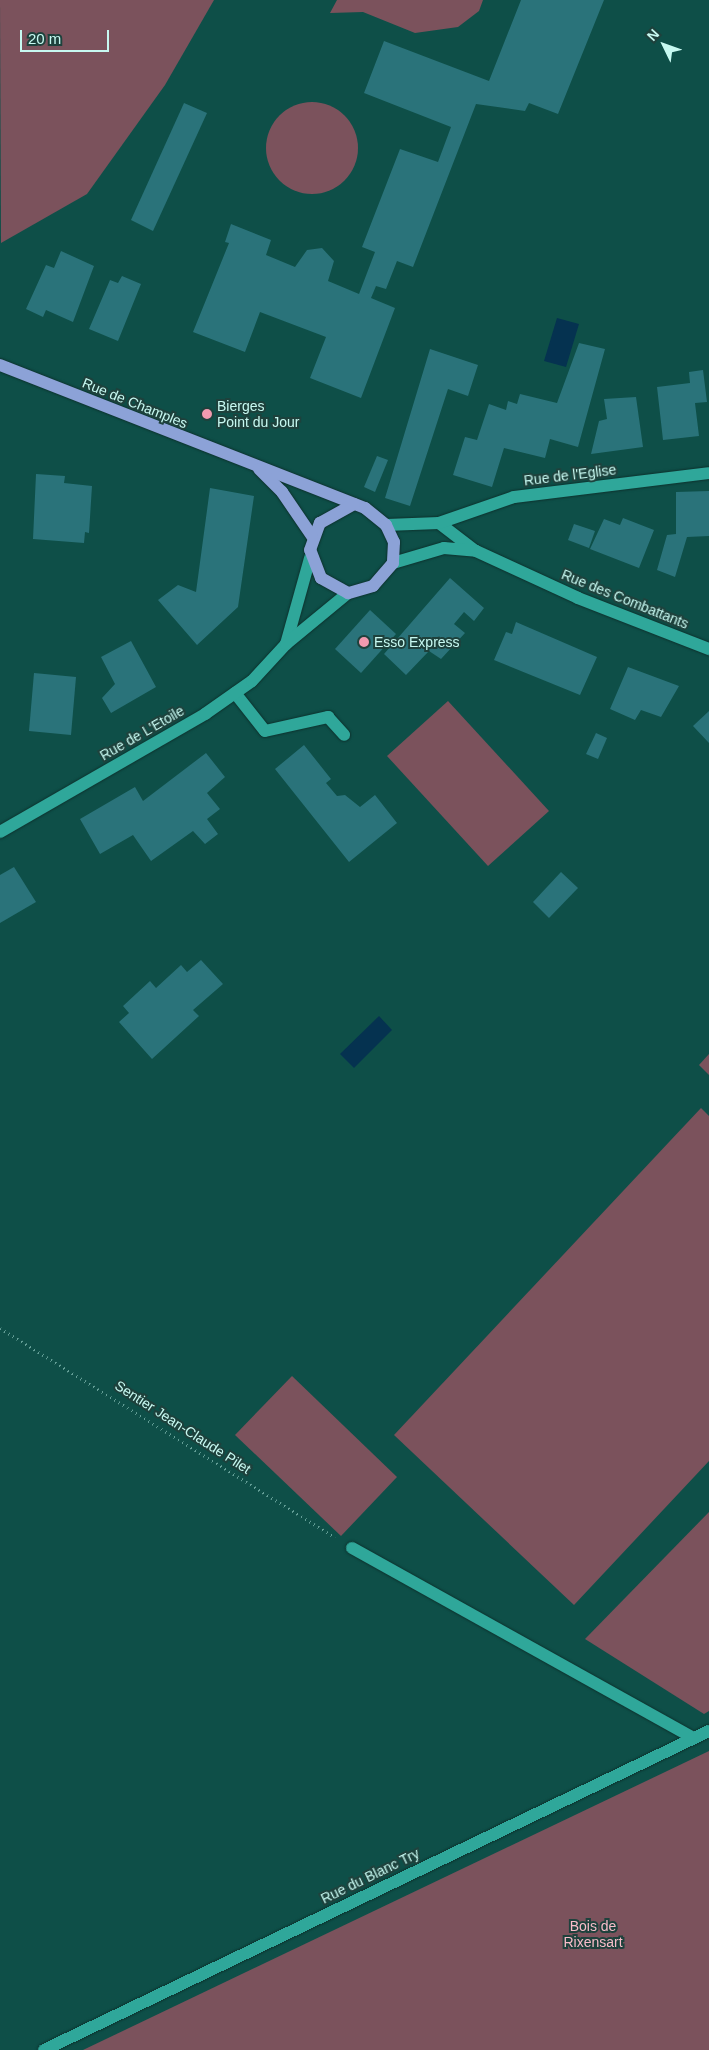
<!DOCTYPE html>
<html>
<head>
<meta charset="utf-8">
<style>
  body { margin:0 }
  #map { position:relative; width:709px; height:2050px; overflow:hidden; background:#0e4f48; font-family:Helvetica,sans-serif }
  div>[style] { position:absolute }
  .green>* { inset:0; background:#7b525c }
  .round { border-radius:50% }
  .water>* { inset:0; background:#053250 }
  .building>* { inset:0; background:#2a737a }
  .path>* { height:3px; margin-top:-1.5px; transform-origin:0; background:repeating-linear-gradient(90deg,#639e96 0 1px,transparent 0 5px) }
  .roads { filter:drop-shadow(0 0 1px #0d312d) drop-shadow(0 0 1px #0d312d) }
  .minor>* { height:12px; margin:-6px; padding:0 6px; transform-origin:6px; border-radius:6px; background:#2fa79a }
  .major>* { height:12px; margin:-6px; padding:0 6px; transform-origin:6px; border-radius:6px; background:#8ca2d7 }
  .dots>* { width:14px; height:14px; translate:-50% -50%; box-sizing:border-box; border:2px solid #1e413c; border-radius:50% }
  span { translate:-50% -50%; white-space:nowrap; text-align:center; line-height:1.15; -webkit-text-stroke:4px #1e413c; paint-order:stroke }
  .street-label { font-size:14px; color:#c7f9f1 }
  .poi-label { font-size:14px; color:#c7f9f1 }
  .left { translate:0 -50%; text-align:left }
  .park-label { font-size:14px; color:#f9bcc9 }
  .north { position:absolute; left:639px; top:20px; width:50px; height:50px; -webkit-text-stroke:4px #1e413c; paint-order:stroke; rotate:312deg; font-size:14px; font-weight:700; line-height:20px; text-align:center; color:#c7f9f1 }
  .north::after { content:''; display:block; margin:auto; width:18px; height:22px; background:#c7f9f1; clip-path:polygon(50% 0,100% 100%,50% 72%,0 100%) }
  .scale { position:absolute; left:20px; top:30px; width:89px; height:22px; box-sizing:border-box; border:2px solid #c7f9f1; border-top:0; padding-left:6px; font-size:15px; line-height:18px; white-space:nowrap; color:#c7f9f1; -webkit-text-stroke:4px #1e413c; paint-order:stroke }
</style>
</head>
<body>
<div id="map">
  <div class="green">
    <div style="clip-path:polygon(0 0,214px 0,165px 85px,87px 194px,1px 243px)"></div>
    <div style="clip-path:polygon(337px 0,483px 0,479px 11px,458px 27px,415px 33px,363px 12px,330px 13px)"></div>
    <div class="round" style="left:266px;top:102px;width:92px;height:92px"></div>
    <div style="clip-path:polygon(448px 701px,549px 811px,488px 866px,387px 756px)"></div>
    <div style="clip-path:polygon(709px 1054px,709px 1075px,699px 1065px)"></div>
    <div style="clip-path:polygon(701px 1108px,709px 1116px,709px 1461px,574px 1605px,394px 1435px)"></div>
    <div style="clip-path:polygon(292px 1376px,397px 1477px,341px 1536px,235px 1435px)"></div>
    <div style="clip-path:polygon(709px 1512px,709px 1711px,704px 1714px,585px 1639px)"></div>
    <div style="clip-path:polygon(709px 1751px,709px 2050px,83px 2050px)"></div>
  </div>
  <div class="water">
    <div style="clip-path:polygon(557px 318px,579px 324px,566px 367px,544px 361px)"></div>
    <div style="clip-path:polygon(379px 1016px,392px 1030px,354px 1068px,340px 1054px)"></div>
  </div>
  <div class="building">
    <div style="clip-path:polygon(521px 0,604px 0,558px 114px,529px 103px,525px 111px,476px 104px,413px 267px,397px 261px,386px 289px,376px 286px,371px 298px,395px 308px,361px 398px,310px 378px,326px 337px,260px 312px,245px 352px,193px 332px,229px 243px,225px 242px,231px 224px,271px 240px,266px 255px,295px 267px,307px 250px,322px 248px,334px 261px,328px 281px,359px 294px,375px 252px,362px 247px,400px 149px,438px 162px,451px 127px,364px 93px,384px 41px,489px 81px)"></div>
    <div style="clip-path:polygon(184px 103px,207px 113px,153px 231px,131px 220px)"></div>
    <div style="clip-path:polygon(61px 251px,94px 266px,73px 322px,46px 310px,43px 317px,26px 309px,46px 265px,54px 268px)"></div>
    <div style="clip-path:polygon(122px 276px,141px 284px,118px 341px,89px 329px,110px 280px,118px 283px)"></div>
    <div style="clip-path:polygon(579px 343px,605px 349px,578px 447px,550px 439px,545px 458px,504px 448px,492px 487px,453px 475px,465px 437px,477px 440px,489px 404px,506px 410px,508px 401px,517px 404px,520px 394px,557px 403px)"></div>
    <div style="clip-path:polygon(430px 349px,478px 365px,468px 396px,448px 389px,410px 506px,385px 498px)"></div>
    <div style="clip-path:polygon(703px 370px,707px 402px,695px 403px,699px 436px,663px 440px,657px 387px,690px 383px,689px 372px)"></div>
    <div style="clip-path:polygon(636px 397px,643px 447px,591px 454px,599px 421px,607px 419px,604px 399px)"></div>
    <div style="clip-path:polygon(377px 456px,388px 460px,375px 492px,364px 487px)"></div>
    <div style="clip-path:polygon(36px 474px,65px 476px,64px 483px,92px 486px,89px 533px,85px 532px,84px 543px,33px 539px)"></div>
    <div style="clip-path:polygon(210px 488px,254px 496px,238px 607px,197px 645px,158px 600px,178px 585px,196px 592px)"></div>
    <div style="clip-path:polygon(709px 491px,709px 536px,687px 537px,675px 577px,657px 570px,667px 535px,676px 534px,676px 492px)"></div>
    <div style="clip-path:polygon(623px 518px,654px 530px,639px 568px,590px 549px,604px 519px,620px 525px)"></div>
    <div style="clip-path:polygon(574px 524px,595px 531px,589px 548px,568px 540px)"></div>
    <div style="clip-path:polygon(450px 578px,484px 608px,474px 621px,464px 612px,454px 624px,465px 633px,441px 659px,429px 651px,406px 675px,384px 654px)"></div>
    <div style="clip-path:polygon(370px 610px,396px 634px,361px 673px,335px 649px)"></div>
    <div style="clip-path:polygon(516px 622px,597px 657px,580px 695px,494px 660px,506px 632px,512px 634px)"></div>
    <div style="clip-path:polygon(131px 641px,156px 687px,111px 713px,102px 698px,115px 684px,101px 657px)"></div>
    <div style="clip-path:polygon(628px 667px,679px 686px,661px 717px,641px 710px,635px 720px,610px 709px)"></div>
    <div style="clip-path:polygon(34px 673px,76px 677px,71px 735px,29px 731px)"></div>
    <div style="clip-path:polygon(709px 711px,709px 743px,693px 726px)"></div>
    <div style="clip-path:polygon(596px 733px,607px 738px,598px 759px,586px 754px)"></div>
    <div style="clip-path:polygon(304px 745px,331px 779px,326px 783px,337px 796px,345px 795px,360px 807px,375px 795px,397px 823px,349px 862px,275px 769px)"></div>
    <div style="clip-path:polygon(206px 753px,225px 777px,207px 793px,220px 809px,207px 819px,218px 834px,205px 844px,193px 831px,151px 861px,133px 835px,100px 854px,80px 819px,135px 787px,143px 801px)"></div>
    <div style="clip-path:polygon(14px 867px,36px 902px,0 923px,0 875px)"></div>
    <div style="clip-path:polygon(561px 872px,578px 888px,549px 918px,533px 902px)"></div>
    <div style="clip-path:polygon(201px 960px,223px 984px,193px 1010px,199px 1016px,152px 1059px,119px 1022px,129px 1013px,123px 1006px,150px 981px,156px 988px,181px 965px,187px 972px)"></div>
  </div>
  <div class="path">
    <div style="left:0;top:1328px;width:395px;rotate:32deg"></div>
  </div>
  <div class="roads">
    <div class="minor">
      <div style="left:439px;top:523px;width:44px;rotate:37.6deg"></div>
      <div style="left:386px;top:525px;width:53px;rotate:-2.2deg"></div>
      <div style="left:439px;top:523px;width:79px;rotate:-19.1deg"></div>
      <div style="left:514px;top:497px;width:196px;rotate:-7deg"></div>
      <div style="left:393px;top:563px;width:53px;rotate:-16.4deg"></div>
      <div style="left:444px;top:548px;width:32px;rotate:5deg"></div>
      <div style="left:476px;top:551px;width:112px;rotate:24.7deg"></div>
      <div style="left:578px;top:598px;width:141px;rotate:21.3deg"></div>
      <div style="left:286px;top:644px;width:89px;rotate:-74.4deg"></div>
      <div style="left:235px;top:693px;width:48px;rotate:51.7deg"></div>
      <div style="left:265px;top:731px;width:65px;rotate:-12.5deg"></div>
      <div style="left:328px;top:717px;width:24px;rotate:48deg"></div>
      <div style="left:0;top:832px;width:237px;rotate:-29.9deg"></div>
      <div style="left:205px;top:714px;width:57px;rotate:-35.1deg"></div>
      <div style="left:252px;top:681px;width:50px;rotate:-47.4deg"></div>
      <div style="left:286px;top:644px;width:80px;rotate:-39.4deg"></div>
      <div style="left:352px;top:1548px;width:390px;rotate:29.1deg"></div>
      <div style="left:44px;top:2050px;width:738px;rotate:-25.63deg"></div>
    </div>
    <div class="major">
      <div style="left:0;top:365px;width:392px;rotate:21.4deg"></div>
      <div style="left:365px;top:508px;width:27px;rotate:39deg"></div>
      <div style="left:386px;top:525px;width:19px;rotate:65deg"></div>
      <div style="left:394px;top:542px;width:21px;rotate:93deg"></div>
      <div style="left:393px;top:563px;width:30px;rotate:131deg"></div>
      <div style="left:373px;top:586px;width:26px;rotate:164deg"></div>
      <div style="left:348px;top:593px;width:31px;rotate:-151deg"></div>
      <div style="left:321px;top:578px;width:30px;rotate:-111deg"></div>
      <div style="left:310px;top:550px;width:29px;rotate:-70deg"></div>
      <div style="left:320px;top:523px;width:39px;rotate:-29deg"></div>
      <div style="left:259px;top:469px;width:33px;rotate:45deg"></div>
      <div style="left:282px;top:492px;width:53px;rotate:55.7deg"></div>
    </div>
  </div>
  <div class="dots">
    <div style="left:207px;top:414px;background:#f29aaf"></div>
    <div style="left:364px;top:642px;background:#f29aaf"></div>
  </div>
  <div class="street-label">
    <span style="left:135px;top:403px;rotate:22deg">Rue de Champles</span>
    <span style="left:570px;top:475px;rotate:-7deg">Rue de l'Eglise</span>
    <span style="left:625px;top:599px;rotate:22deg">Rue des Combattants</span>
    <span style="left:142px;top:733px;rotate:-30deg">Rue de L'Etoile</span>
    <span style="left:183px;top:1427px;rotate:33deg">Sentier Jean-Claude Pilet</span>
    <span style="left:370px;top:1876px;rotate:-26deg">Rue du Blanc Try</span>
  </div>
  <div class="poi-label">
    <span class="left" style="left:217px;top:414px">Bierges<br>Point du Jour</span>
    <span class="left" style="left:374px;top:642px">Esso Express</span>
  </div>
  <div class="park-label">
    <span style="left:593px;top:1934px">Bois de<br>Rixensart</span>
  </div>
  <div class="north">N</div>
  <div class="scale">20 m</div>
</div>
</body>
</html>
